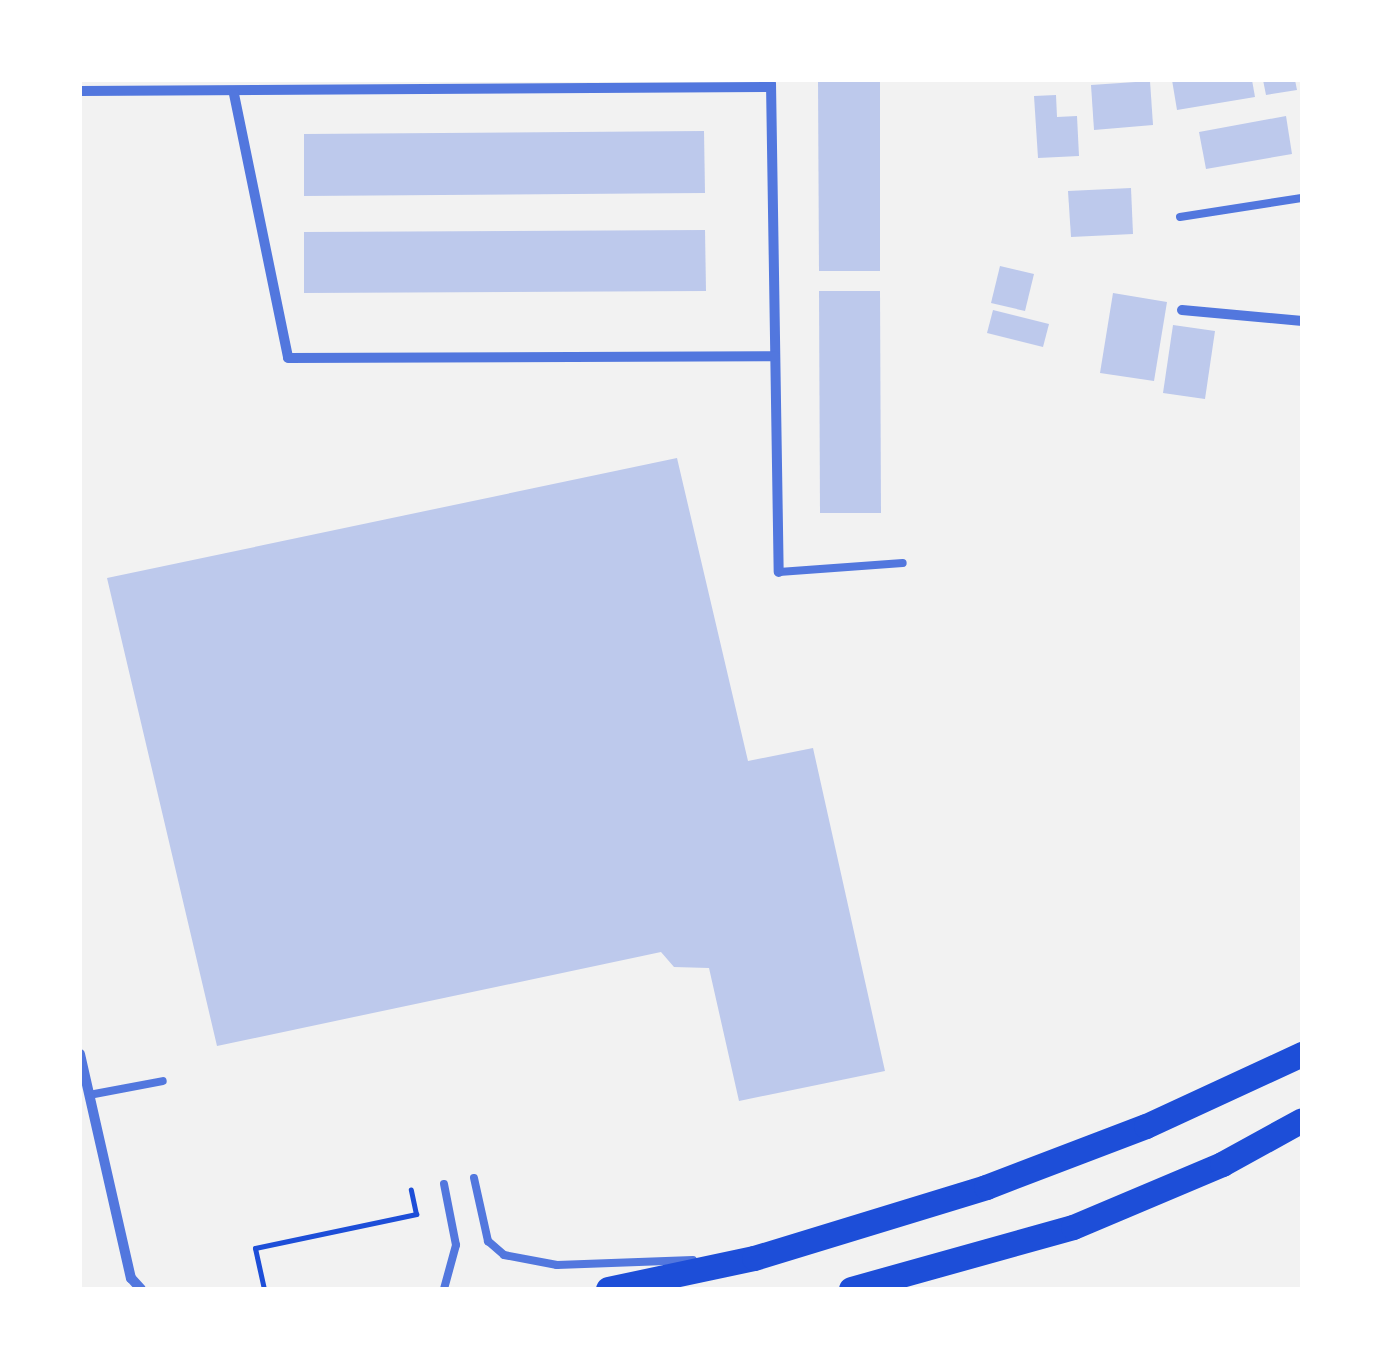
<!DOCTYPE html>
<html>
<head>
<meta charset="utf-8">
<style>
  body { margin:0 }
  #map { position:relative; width:1382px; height:1369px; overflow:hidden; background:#f2f2f2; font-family:Overpass,sans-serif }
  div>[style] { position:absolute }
  .building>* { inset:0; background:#bdc9ec }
  .path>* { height:5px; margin:-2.5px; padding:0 2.5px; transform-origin:2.5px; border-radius:2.5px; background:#1d4ed8 }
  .service>* { height:8px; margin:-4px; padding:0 4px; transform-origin:4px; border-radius:4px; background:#5277de }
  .minor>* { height:10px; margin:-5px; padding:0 5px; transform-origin:5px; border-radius:5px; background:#5277de }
  .trunk>* { height:25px; margin:-12.5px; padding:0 12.5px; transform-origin:12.5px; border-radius:12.5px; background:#1d4ed8 }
  span { translate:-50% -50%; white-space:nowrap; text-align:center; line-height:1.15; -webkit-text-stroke:9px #fff; paint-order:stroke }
  .frame { position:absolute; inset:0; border:82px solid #fff; pointer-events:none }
</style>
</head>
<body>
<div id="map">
  <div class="building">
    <div style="clip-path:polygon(818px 80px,880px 80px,880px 271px,819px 271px)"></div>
    <div style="clip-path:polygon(1172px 80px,1252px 80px,1255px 97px,1177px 110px)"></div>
    <div style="clip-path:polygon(1263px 80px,1295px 80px,1297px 90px,1266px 95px)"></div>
    <div style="clip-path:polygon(1150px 81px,1153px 125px,1094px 130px,1091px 85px)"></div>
    <div style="clip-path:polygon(1056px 95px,1057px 117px,1077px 116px,1079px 156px,1038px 158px,1034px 96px)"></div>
    <div style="clip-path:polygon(1286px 116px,1292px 154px,1206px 169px,1199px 132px)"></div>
    <div style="clip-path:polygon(704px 131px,705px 193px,304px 196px,304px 134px)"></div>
    <div style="clip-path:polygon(1131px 188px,1133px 234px,1071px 237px,1068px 191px)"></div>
    <div style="clip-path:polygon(705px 230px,706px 291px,304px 293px,304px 232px)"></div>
    <div style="clip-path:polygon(1000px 266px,1034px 274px,1025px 311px,991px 303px)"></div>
    <div style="clip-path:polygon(819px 291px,880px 291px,881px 513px,820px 513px)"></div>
    <div style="clip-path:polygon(1113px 293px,1167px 302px,1154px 381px,1100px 373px)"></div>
    <div style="clip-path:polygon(993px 310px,1049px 324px,1043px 347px,987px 333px)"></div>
    <div style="clip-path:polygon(1173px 325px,1215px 331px,1205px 399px,1163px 393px)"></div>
    <div style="clip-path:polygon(677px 458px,748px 761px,813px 748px,885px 1071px,739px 1101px,709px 968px,674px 967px,661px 952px,217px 1046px,107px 578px)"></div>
  </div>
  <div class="path">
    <div style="left:264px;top:1289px;width:42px;rotate:-102.4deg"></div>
    <div style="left:255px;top:1248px;width:165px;rotate:-11.9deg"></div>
    <div style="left:416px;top:1214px;width:25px;rotate:-102deg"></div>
  </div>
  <div class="service">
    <div style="left:1180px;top:217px;width:123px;rotate:-8.9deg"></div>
    <div style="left:779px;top:572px;width:124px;rotate:-4.2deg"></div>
    <div style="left:89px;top:1095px;width:75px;rotate:-10.7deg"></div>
    <div style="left:474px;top:1178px;width:65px;rotate:77.5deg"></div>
    <div style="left:488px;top:1241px;width:21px;rotate:41deg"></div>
    <div style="left:504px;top:1255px;width:54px;rotate:10.7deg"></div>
    <div style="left:557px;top:1265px;width:136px;rotate:-2.1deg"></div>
    <div style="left:444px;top:1184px;width:62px;rotate:78.9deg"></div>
    <div style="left:456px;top:1245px;width:46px;rotate:105.3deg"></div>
  </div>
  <div class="minor">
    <div style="left:771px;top:83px;width:489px;rotate:89.1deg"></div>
    <div style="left:80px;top:91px;width:691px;rotate:-0.33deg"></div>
    <div style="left:234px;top:94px;width:269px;rotate:78.4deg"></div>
    <div style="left:288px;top:358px;width:487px;rotate:-0.2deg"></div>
    <div style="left:1182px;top:310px;width:121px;rotate:5.2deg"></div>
    <div style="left:80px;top:1054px;width:230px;rotate:77.2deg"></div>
    <div style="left:131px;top:1278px;width:15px;rotate:48deg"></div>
  </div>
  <div class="trunk">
    <div style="left:608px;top:1289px;width:149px;rotate:-12deg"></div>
    <div style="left:754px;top:1258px;width:243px;rotate:-17deg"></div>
    <div style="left:986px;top:1187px;width:171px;rotate:-20.9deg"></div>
    <div style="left:1146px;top:1126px;width:172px;rotate:-24.8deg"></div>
    <div style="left:851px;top:1289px;width:230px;rotate:-15.6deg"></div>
    <div style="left:1073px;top:1227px;width:162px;rotate:-22.9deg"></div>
    <div style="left:1222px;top:1164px;width:91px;rotate:-28.8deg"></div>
  </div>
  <div class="frame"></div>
</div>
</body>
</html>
